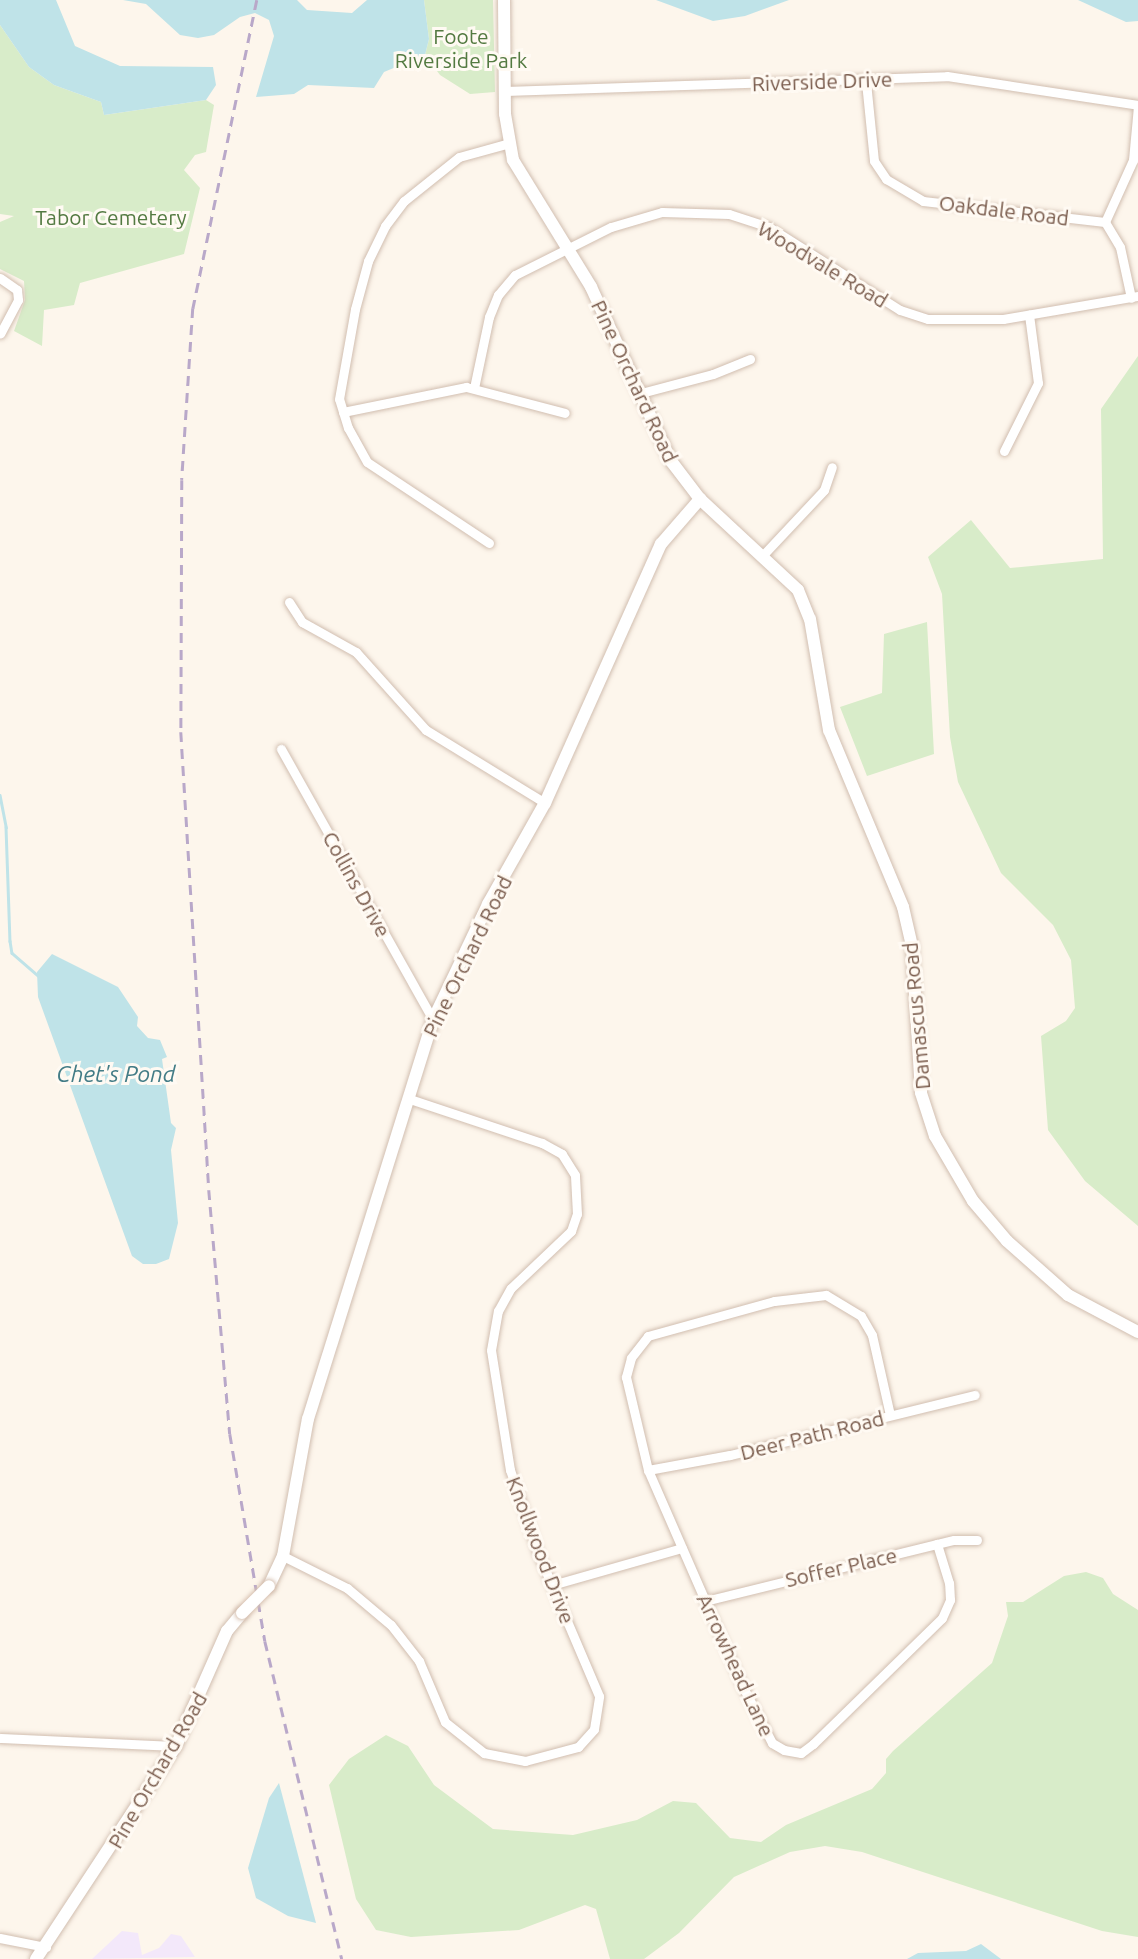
<!DOCTYPE html>
<html>
<head>
<meta charset="utf-8">
<style>
  body { margin:0 }
  #map { position:relative; width:1138px; height:1959px; overflow:hidden; background:#fdf6ec; font-family:Ubuntu,sans-serif }
  div>[style] { position:absolute }
  .education>* { inset:0; background:#f3e8fa }
  .green>* { inset:0; background:#d8ecc9 }
  .water>* { inset:0; background:#bfe3e8 }
  .stream>* { height:2.5px; margin:-1.25px; padding:0 1.25px; transform-origin:1.25px; border-radius:1.25px; background:#bfe3e8 }
  .roads { filter:drop-shadow(0 0 2px #d1beb0) drop-shadow(0 0 2px #d1beb0) }
  .street>* { height:9px; margin:-4.5px; padding:0 4.5px; transform-origin:4.5px; border-radius:4.5px; background:#fff }
  .secondary>* { height:12px; margin:-6px; padding:0 6px; transform-origin:6px; border-radius:6px; background:#fff }
  .rail>* { height:2.5px; margin-top:-1.25px; transform-origin:0; background:repeating-linear-gradient(90deg,#b9a8c9 0 10px,transparent 0 17px) }
  .bridges { filter:drop-shadow(0 0 2px #d6c0b0) drop-shadow(0 0 2px #d6c0b0) }
  .secondary-bridge>* { height:12px; margin:-6px; padding:0 6px; transform-origin:6px; border-radius:6px; background:#fff }
  span { translate:-50% -50%; white-space:nowrap; text-align:center; line-height:1.15; -webkit-text-stroke:6px #fffaf3; paint-order:stroke }
  .park-label { font-size:21px; color:#537a41 }
  .street-label { font-size:21px; color:#7a5c4d }
  .water-label { font-size:23px; color:#437c86; font-style:italic }
</style>
</head>
<body>
<div id="map">
  <div class="education">
    <div style="clip-path:polygon(122px 1931px,138px 1933px,142px 1955px,159px 1948px,171px 1934px,181px 1936px,195px 1957px,92px 1959px)"></div>
  </div>
  <div class="green">
    <div style="clip-path:polygon(424px 0,493px 0,495px 92px,470px 94px,440px 75px,425px 55px,429px 39px)"></div>
    <div style="clip-path:polygon(0 25px,29px 67px,54px 85px,101px 102px,104px 115px,206px 100px,214px 105px,206px 152px,195px 155px,184px 170px,200px 188px,184px 254px,80px 283px,74px 305px,44px 310px,42px 346px,14px 331px,25px 300px,24px 281px,0 269px,0 222px,14px 216px,0 214px)"></div>
    <div style="clip-path:polygon(1138px 356px,1138px 1226px,1085px 1181px,1048px 1130px,1041px 1036px,1066px 1021px,1075px 1008px,1071px 960px,1053px 925px,1001px 873px,958px 782px,950px 737px,942px 594px,928px 557px,971px 520px,1010px 568px,1103px 559px,1101px 409px)"></div>
    <div style="clip-path:polygon(927px 622px,934px 754px,867px 776px,840px 707px,882px 693px,884px 634px)"></div>
    <div style="clip-path:polygon(1086px 1572px,1103px 1578px,1113px 1594px,1138px 1610px,1138px 1937px,1102px 1931px,862px 1852px,825px 1846px,790px 1852px,734px 1877px,679px 1933px,644px 1959px,610px 1959px,596px 1909px,585px 1905px,519px 1930px,411px 1937px,376px 1930px,356px 1899px,329px 1785px,349px 1759px,386px 1735px,408px 1746px,434px 1785px,493px 1829px,573px 1835px,637px 1820px,673px 1801px,696px 1803px,730px 1838px,761px 1842px,786px 1825px,872px 1789px,886px 1773px,886px 1759px,893px 1751px,992px 1663px,1008px 1616px,1006px 1602px,1023px 1602px,1064px 1576px)"></div>
  </div>
  <div class="water">
    <div style="clip-path:polygon(0 0,56px 0,75px 46px,120px 66px,213px 67px,216px 85px,206px 100px,104px 115px,101px 102px,54px 85px,29px 67px,0 25px)"></div>
    <div style="clip-path:polygon(123px 0,297px 0,307px 10px,352px 13px,367px 0,424px 0,429px 39px,425px 55px,384px 72px,374px 88px,308px 85px,294px 94px,256px 97px,274px 36px,269px 20px,255px 13px,240px 17px,214px 35px,198px 38px,180px 35px,146px 4px)"></div>
    <div style="clip-path:polygon(656px 0,789px 0,745px 16px,713px 21px)"></div>
    <div style="clip-path:polygon(1078px 0,1138px 0,1138px 21px,1126px 22px)"></div>
    <div style="clip-path:polygon(52px 954px,118px 987px,138px 1017px,137px 1026px,148px 1038px,160px 1040px,167px 1057px,162px 1059px,171px 1123px,176px 1128px,171px 1150px,178px 1223px,169px 1259px,156px 1264px,143px 1264px,132px 1256px,38px 997px,37px 972px)"></div>
    <div style="clip-path:polygon(279px 1783px,316px 1923px,288px 1916px,256px 1898px,248px 1868px,269px 1798px)"></div>
    <div style="clip-path:polygon(981px 1944px,1001px 1959px,907px 1959px,918px 1953px,966px 1951px)"></div>
  </div>
  <div class="stream">
    <div style="left:0;top:795px;width:33px;rotate:79deg"></div>
    <div style="left:6px;top:827px;width:114px;rotate:88deg"></div>
    <div style="left:10px;top:941px;width:12px;rotate:81deg"></div>
    <div style="left:12px;top:953px;width:35px;rotate:41deg"></div>
  </div>
  <div class="roads">
    <div class="street">
      <div style="left:866px;top:82px;width:79px;rotate:84.2deg"></div>
      <div style="left:874px;top:161px;width:22px;rotate:56deg"></div>
      <div style="left:886px;top:179px;width:43px;rotate:30.7deg"></div>
      <div style="left:923px;top:201px;width:183px;rotate:6.6deg"></div>
      <div style="left:1105px;top:222px;width:29px;rotate:59deg"></div>
      <div style="left:1120px;top:247px;width:52px;rotate:77.8deg"></div>
      <div style="left:505px;top:91px;width:442px;rotate:-1.9deg"></div>
      <div style="left:947px;top:76px;width:193px;rotate:8.6deg"></div>
      <div style="left:1105px;top:222px;width:68px;rotate:-65.7deg"></div>
      <div style="left:1133px;top:160px;width:54px;rotate:-84.7deg"></div>
      <div style="left:0;top:278px;width:21px;rotate:35deg"></div>
      <div style="left:17px;top:290px;width:10px;rotate:84deg"></div>
      <div style="left:18px;top:300px;width:38px;rotate:118deg"></div>
      <div style="left:474px;top:388px;width:73px;rotate:-78.1deg"></div>
      <div style="left:489px;top:317px;width:24px;rotate:-68deg"></div>
      <div style="left:498px;top:295px;width:26px;rotate:-50deg"></div>
      <div style="left:515px;top:275px;width:107px;rotate:-26.6deg"></div>
      <div style="left:611px;top:227px;width:53px;rotate:-16.4deg"></div>
      <div style="left:662px;top:212px;width:67px;rotate:1.7deg"></div>
      <div style="left:729px;top:214px;width:42px;rotate:18deg"></div>
      <div style="left:769px;top:227px;width:155px;rotate:32.4deg"></div>
      <div style="left:900px;top:310px;width:29px;rotate:18deg"></div>
      <div style="left:928px;top:319px;width:75px"></div>
      <div style="left:1003px;top:319px;width:137px;rotate:-9.7deg"></div>
      <div style="left:641px;top:393px;width:74px;rotate:-14.8deg"></div>
      <div style="left:713px;top:374px;width:40px;rotate:-22deg"></div>
      <div style="left:343px;top:412px;width:126px;rotate:-11.5deg"></div>
      <div style="left:466px;top:387px;width:102px;rotate:14.7deg"></div>
      <div style="left:1004px;top:451px;width:76px;rotate:-63.4deg"></div>
      <div style="left:1038px;top:383px;width:69px;rotate:-97.5deg"></div>
      <div style="left:489px;top:543px;width:146px;rotate:-146.4deg"></div>
      <div style="left:367px;top:462px;width:39px;rotate:-119deg"></div>
      <div style="left:348px;top:428px;width:30px;rotate:-107deg"></div>
      <div style="left:339px;top:399px;width:91px;rotate:-79.9deg"></div>
      <div style="left:355px;top:309px;width:50px;rotate:-74.8deg"></div>
      <div style="left:368px;top:261px;width:39px;rotate:-64deg"></div>
      <div style="left:385px;top:226px;width:31px;rotate:-53deg"></div>
      <div style="left:404px;top:201px;width:70px;rotate:-38.7deg"></div>
      <div style="left:459px;top:157px;width:53px;rotate:-15.4deg"></div>
      <div style="left:763px;top:555px;width:89px;rotate:-46.8deg"></div>
      <div style="left:824px;top:490px;width:24px;rotate:-71deg"></div>
      <div style="left:289px;top:602px;width:24px;rotate:57deg"></div>
      <div style="left:302px;top:622px;width:62px;rotate:29.1deg"></div>
      <div style="left:356px;top:652px;width:105px;rotate:48.1deg"></div>
      <div style="left:426px;top:730px;width:140px;rotate:31.5deg"></div>
      <div style="left:281px;top:749px;width:311px;rotate:60.7deg"></div>
      <div style="left:890px;top:1415px;width:82px;rotate:-102.7deg"></div>
      <div style="left:872px;top:1335px;width:22px;rotate:-120deg"></div>
      <div style="left:861px;top:1316px;width:41px;rotate:-149deg"></div>
      <div style="left:826px;top:1295px;width:52px;rotate:173.4deg"></div>
      <div style="left:774px;top:1301px;width:131px;rotate:164.5deg"></div>
      <div style="left:648px;top:1336px;width:28px;rotate:128deg"></div>
      <div style="left:631px;top:1358px;width:20px;rotate:105deg"></div>
      <div style="left:626px;top:1377px;width:96px;rotate:76.7deg"></div>
      <div style="left:648px;top:1470px;width:237px;rotate:66.4deg"></div>
      <div style="left:743px;top:1687px;width:63px;rotate:62.6deg"></div>
      <div style="left:772px;top:1743px;width:14px;rotate:30deg"></div>
      <div style="left:784px;top:1750px;width:17px;rotate:10deg"></div>
      <div style="left:801px;top:1753px;width:15px;rotate:-37deg"></div>
      <div style="left:813px;top:1744px;width:180px;rotate:-44.3deg"></div>
      <div style="left:942px;top:1618px;width:20px;rotate:-66deg"></div>
      <div style="left:950px;top:1600px;width:17px;rotate:-93deg"></div>
      <div style="left:949px;top:1583px;width:41px;rotate:-107.1deg"></div>
      <div style="left:648px;top:1470px;width:83px;rotate:-10.4deg"></div>
      <div style="left:730px;top:1455px;width:252px;rotate:-13.8deg"></div>
      <div style="left:283px;top:1556px;width:72px;rotate:26.6deg"></div>
      <div style="left:347px;top:1588px;width:57px;rotate:40.1deg"></div>
      <div style="left:391px;top:1625px;width:46px;rotate:52.1deg"></div>
      <div style="left:419px;top:1661px;width:66px;rotate:66.9deg"></div>
      <div style="left:445px;top:1722px;width:50px;rotate:38.5deg"></div>
      <div style="left:484px;top:1753px;width:42px;rotate:11deg"></div>
      <div style="left:525px;top:1761px;width:55px;rotate:-14.8deg"></div>
      <div style="left:578px;top:1747px;width:24px;rotate:-48deg"></div>
      <div style="left:594px;top:1729px;width:33px;rotate:-81deg"></div>
      <div style="left:599px;top:1696px;width:155px;rotate:-113.1deg"></div>
      <div style="left:538px;top:1553px;width:88px;rotate:-108.6deg"></div>
      <div style="left:510px;top:1470px;width:121px;rotate:-99deg"></div>
      <div style="left:491px;top:1350px;width:40px;rotate:-80deg"></div>
      <div style="left:498px;top:1311px;width:26px;rotate:-61deg"></div>
      <div style="left:511px;top:1288px;width:83px;rotate:-43.5deg"></div>
      <div style="left:571px;top:1231px;width:18px;rotate:-71deg"></div>
      <div style="left:577px;top:1214px;width:39px;rotate:-93deg"></div>
      <div style="left:575px;top:1175px;width:25px;rotate:-122deg"></div>
      <div style="left:562px;top:1154px;width:23px;rotate:-151deg"></div>
      <div style="left:542px;top:1143px;width:142px;rotate:-161.6deg"></div>
      <div style="left:552px;top:1585px;width:135px;rotate:-15.9deg"></div>
      <div style="left:705px;top:1601px;width:256px;rotate:-13.8deg"></div>
      <div style="left:954px;top:1540px;width:23px"></div>
      <div style="left:0;top:1738px;width:176px;rotate:2.6deg"></div>
      <div style="left:0;top:1938px;width:47px;rotate:11.1deg"></div>
    </div>
    <div class="secondary">
      <div style="left:504px;top:0;width:114px;rotate:89.5deg"></div>
      <div style="left:505px;top:114px;width:47px;rotate:80.1deg"></div>
      <div style="left:513px;top:160px;width:149px;rotate:58.4deg"></div>
      <div style="left:591px;top:287px;width:192px;rotate:65.3deg"></div>
      <div style="left:671px;top:461px;width:48px;rotate:52.7deg"></div>
      <div style="left:700px;top:499px;width:134px;rotate:42.9deg"></div>
      <div style="left:798px;top:590px;width:31px;rotate:68deg"></div>
      <div style="left:810px;top:619px;width:113px;rotate:80.3deg"></div>
      <div style="left:829px;top:730px;width:192px;rotate:67.3deg"></div>
      <div style="left:903px;top:907px;width:39px;rotate:77deg"></div>
      <div style="left:912px;top:945px;width:148px;rotate:86.5deg"></div>
      <div style="left:921px;top:1093px;width:45px;rotate:72deg"></div>
      <div style="left:935px;top:1136px;width:75px;rotate:59.7deg"></div>
      <div style="left:973px;top:1201px;width:52px;rotate:49.6deg"></div>
      <div style="left:1007px;top:1241px;width:81px;rotate:41.5deg"></div>
      <div style="left:1068px;top:1295px;width:79px;rotate:27.9deg"></div>
      <div style="left:269px;top:1586px;width:33px;rotate:-65deg"></div>
      <div style="left:283px;top:1556px;width:139px;rotate:-79.7deg"></div>
      <div style="left:308px;top:1419px;width:418px;rotate:-72.6deg"></div>
      <div style="left:433px;top:1020px;width:128px;rotate:-64.6deg"></div>
      <div style="left:488px;top:904px;width:116px;rotate:-60.6deg"></div>
      <div style="left:545px;top:803px;width:284px;rotate:-65.9deg"></div>
      <div style="left:661px;top:544px;width:60px;rotate:-49.1deg"></div>
      <div style="left:36px;top:1959px;width:255px;rotate:-56.7deg"></div>
      <div style="left:176px;top:1746px;width:126px;rotate:-66.1deg"></div>
      <div style="left:227px;top:1631px;width:23px;rotate:-50deg"></div>
    </div>
  </div>
  <div class="rail">
    <div style="left:257px;top:0;width:315px;rotate:101.7deg"></div>
    <div style="left:193px;top:308px;width:172px;rotate:93.7deg"></div>
    <div style="left:182px;top:480px;width:252px;rotate:90.2deg"></div>
    <div style="left:181px;top:732px;width:459px;rotate:86.5deg"></div>
    <div style="left:209px;top:1190px;width:245px;rotate:85.1deg"></div>
    <div style="left:230px;top:1434px;width:210px;rotate:80.4deg"></div>
    <div style="left:265px;top:1641px;width:327px;rotate:76.4deg"></div>
  </div>
  <div class="bridges">
    <div class="secondary-bridge">
      <div style="left:242px;top:1613px;width:38px;rotate:-45deg"></div>
    </div>
  </div>
  <div class="park-label">
    <span style="left:461px;top:48px">Foote<br>Riverside Park</span>
    <span style="left:111px;top:217px">Tabor Cemetery</span>
  </div>
  <div class="street-label">
    <span style="left:822px;top:81px;rotate:-2deg">Riverside Drive</span>
    <span style="left:1004px;top:210px;rotate:7deg">Oakdale Road</span>
    <span style="left:823px;top:264px;rotate:31deg">Woodvale Road</span>
    <span style="left:635px;top:381px;rotate:65deg">Pine Orchard Road</span>
    <span style="left:357px;top:884px;rotate:61deg">Collins Drive</span>
    <span style="left:467px;top:956px;rotate:-64deg">Pine Orchard Road</span>
    <span style="left:916px;top:1016px;rotate:-95deg">Damascus Road</span>
    <span style="left:812px;top:1435px;rotate:-14deg">Deer Path Road</span>
    <span style="left:541px;top:1550px;rotate:69deg">Knollwood Drive</span>
    <span style="left:841px;top:1567px;rotate:-13deg">Soffer Place</span>
    <span style="left:736px;top:1665px;rotate:65deg">Arrowhead Lane</span>
    <span style="left:157px;top:1770px;rotate:-60deg">Pine Orchard Road</span>
  </div>
  <div class="water-label">
    <span style="left:116px;top:1074px">Chet's Pond</span>
  </div>
</div>
</body>
</html>
